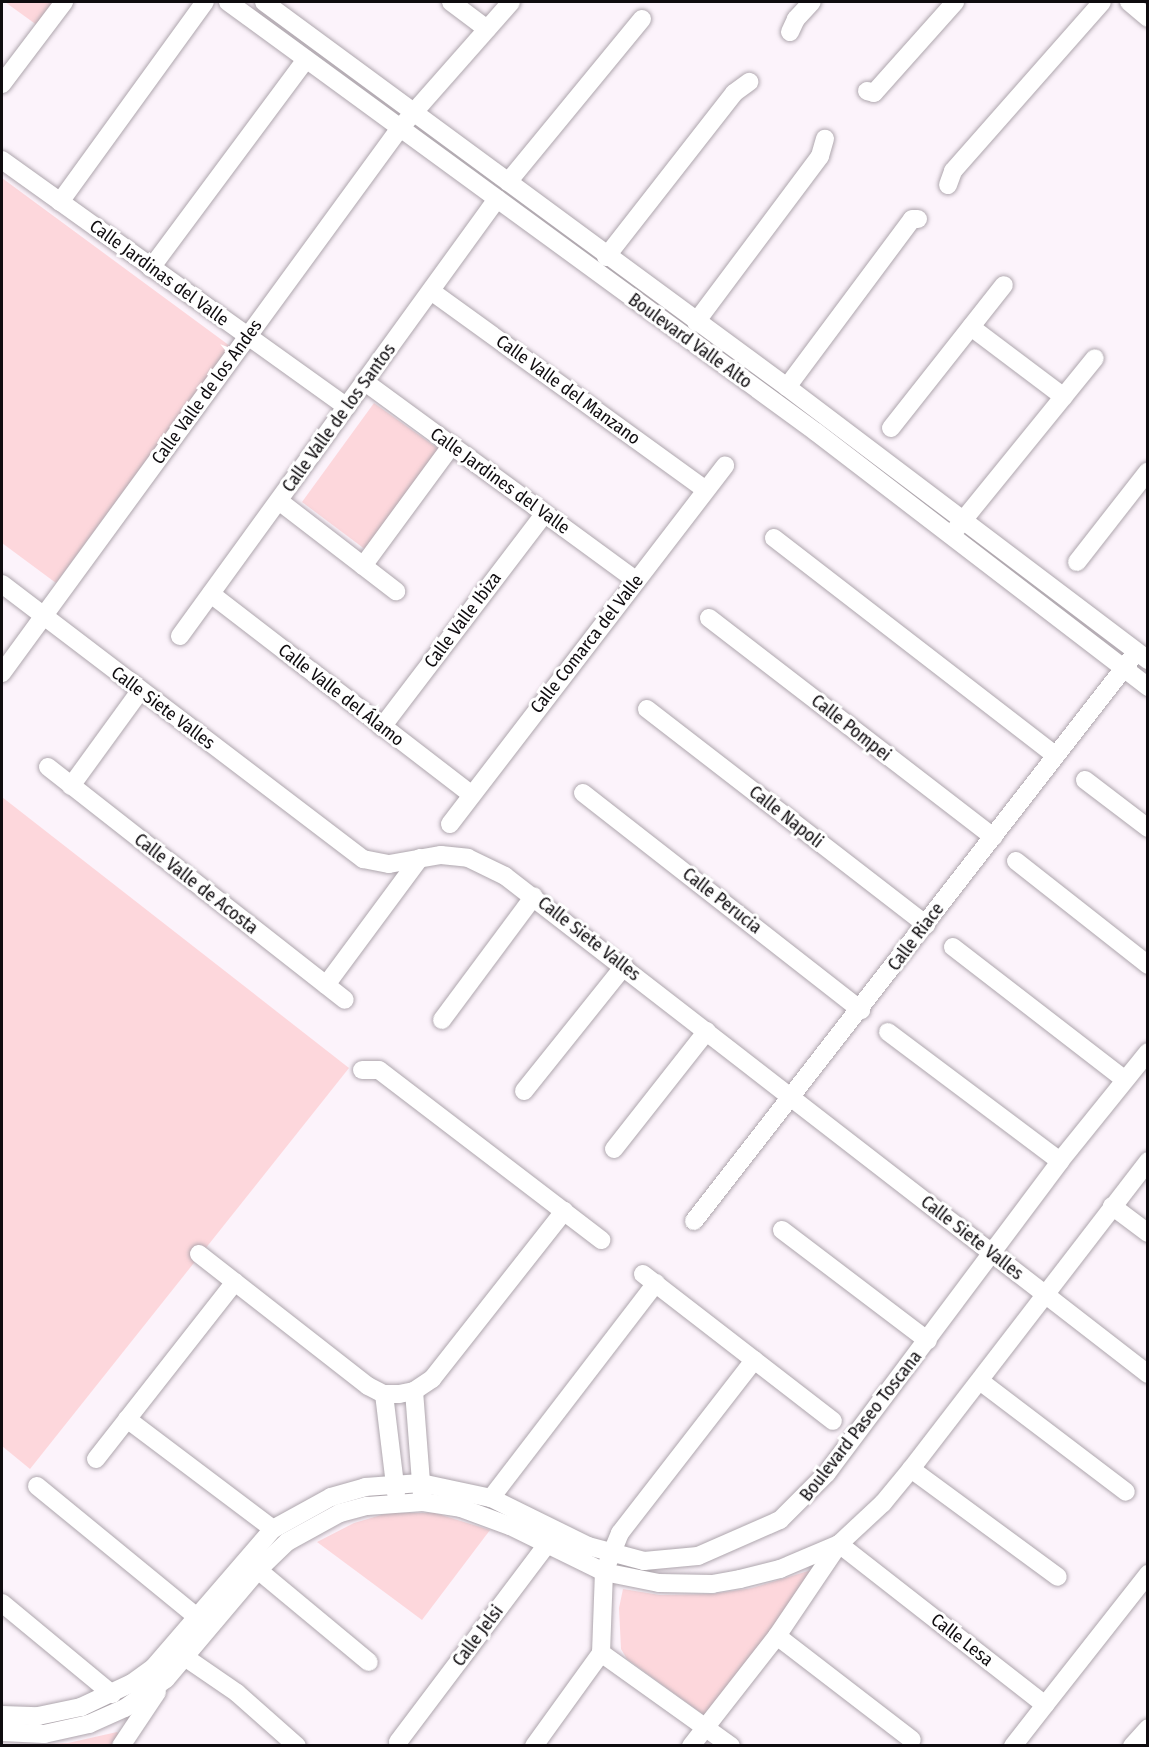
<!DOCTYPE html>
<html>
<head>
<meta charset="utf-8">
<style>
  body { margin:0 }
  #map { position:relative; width:1149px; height:1747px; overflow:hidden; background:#fcf3fb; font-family:"Fira Sans Condensed",sans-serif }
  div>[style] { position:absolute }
  .green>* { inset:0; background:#fdd7dc }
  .roads { filter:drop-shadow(0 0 2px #aea6ad) drop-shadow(0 0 2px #aea6ad) }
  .minor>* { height:18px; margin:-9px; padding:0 9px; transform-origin:9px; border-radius:9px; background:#fff }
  span { translate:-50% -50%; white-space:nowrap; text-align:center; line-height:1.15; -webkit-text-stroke:6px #fff; paint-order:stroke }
  .street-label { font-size:18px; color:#0f0c0f }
  .frame { position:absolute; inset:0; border:3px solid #0f0c0f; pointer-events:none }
</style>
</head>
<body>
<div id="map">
  <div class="green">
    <div style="clip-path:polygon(5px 2px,60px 2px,41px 28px)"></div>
    <div style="clip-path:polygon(2px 178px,230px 346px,56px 583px,2px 543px)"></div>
    <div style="clip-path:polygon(374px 403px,440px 450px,366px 550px,302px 502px)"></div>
    <div style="clip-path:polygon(2px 797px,349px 1068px,30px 1469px,2px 1446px)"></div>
    <div style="clip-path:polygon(388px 1513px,435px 1513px,490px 1530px,422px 1620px,317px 1542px,354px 1523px)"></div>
    <div style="clip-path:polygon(815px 1569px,821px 1572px,704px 1715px,627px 1659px,621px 1649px,619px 1608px,623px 1589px,660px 1595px,713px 1594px,752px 1588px)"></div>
    <div style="clip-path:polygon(117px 1732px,121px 1737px,114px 1745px,2px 1746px,68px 1743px)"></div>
  </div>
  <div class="roads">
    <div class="minor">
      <div style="left:228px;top:2px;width:728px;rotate:36.18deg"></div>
      <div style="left:816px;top:432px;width:419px;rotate:37.5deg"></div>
      <div style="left:264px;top:2px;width:649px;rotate:36.36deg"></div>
      <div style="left:787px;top:387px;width:453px;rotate:37.1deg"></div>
      <div style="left:451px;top:2px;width:45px;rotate:36.9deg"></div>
      <div style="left:1129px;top:2px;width:25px;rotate:40deg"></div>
      <div style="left:790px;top:32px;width:14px;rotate:-65deg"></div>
      <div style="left:796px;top:19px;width:23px;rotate:-47deg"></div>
      <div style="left:2px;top:84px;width:103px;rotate:-52.9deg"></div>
      <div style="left:867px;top:91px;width:7px;rotate:16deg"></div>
      <div style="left:874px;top:93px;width:122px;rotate:-48.3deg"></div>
      <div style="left:2px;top:160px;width:424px;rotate:35.6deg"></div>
      <div style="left:508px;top:182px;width:211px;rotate:-50.6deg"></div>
      <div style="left:948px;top:185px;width:15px;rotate:-70deg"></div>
      <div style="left:953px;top:171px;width:225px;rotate:-48.6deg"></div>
      <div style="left:60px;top:202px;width:247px;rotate:-54.1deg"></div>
      <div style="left:606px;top:257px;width:208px;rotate:-52deg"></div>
      <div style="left:734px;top:93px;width:19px;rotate:-36deg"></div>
      <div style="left:151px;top:268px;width:260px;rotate:-53.4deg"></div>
      <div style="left:431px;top:291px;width:338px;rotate:35.9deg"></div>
      <div style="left:696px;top:322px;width:207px;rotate:-53.2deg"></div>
      <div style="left:820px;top:156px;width:18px;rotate:-74deg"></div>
      <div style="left:971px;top:327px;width:116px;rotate:37deg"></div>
      <div style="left:365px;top:382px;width:336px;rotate:36.2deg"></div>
      <div style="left:787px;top:387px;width:209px;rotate:-53.3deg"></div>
      <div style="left:912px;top:219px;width:6px"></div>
      <div style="left:891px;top:428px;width:182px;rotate:-51.7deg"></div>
      <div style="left:279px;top:501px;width:148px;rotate:37.6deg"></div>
      <div style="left:956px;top:529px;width:220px;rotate:-50.9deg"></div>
      <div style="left:774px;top:538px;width:356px;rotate:37.7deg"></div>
      <div style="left:1077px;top:562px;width:115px;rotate:-52deg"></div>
      <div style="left:363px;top:566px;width:150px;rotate:-53.7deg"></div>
      <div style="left:2px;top:584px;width:454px;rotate:37.3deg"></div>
      <div style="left:363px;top:859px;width:26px;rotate:11deg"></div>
      <div style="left:389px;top:864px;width:53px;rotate:-9.8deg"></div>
      <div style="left:441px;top:855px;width:27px;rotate:6deg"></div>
      <div style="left:468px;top:858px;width:41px;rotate:25.9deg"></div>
      <div style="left:505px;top:876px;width:813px;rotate:37.76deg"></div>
      <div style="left:211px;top:594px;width:328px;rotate:37.6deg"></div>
      <div style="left:709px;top:618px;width:359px;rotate:37.6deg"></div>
      <div style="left:180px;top:636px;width:540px;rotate:-54.04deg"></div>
      <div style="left:2px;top:673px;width:675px;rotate:-53.86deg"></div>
      <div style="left:400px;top:128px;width:168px;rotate:-48.6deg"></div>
      <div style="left:647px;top:709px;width:353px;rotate:37.7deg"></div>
      <div style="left:382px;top:727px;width:268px;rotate:-52.7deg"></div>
      <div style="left:48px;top:767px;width:377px;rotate:38.1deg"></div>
      <div style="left:1085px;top:780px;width:79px;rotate:37.3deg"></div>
      <div style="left:71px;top:786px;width:117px;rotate:-54deg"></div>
      <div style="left:583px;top:793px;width:353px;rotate:38deg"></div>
      <div style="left:450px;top:824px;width:452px;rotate:-52.5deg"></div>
      <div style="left:1016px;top:861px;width:168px;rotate:38.2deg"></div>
      <div style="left:953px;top:947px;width:217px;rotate:37.7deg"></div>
      <div style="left:326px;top:985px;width:158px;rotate:-53.5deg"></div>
      <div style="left:442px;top:1020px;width:154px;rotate:-53.4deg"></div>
      <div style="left:888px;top:1032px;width:215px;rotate:36.9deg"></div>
      <div style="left:362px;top:1070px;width:17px"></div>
      <div style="left:379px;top:1070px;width:280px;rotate:37.4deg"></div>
      <div style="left:524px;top:1091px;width:160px;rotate:-51.3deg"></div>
      <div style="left:614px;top:1149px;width:150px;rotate:-51.8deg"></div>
      <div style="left:1112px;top:1206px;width:45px;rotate:36.9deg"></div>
      <div style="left:694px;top:1221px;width:712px;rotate:-52.13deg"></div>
      <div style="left:782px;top:1230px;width:183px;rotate:37.2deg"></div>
      <div style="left:199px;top:1254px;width:214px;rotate:38deg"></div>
      <div style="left:368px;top:1386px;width:18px;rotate:27deg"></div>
      <div style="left:384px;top:1394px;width:15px"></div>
      <div style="left:399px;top:1394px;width:15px;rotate:-11deg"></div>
      <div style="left:414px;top:1391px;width:22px;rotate:-34deg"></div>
      <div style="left:432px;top:1379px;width:214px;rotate:-51.8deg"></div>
      <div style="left:643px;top:1274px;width:240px;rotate:37.7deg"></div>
      <div style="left:980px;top:1381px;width:183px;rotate:37.2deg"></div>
      <div style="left:414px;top:1391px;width:103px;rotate:85.6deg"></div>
      <div style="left:384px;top:1394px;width:100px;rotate:83.1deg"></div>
      <div style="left:127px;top:1419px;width:183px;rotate:37deg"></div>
      <div style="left:96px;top:1459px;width:225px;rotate:-51.9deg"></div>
      <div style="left:911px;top:1469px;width:182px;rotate:36.3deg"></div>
      <div style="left:37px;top:1486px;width:220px;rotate:39.3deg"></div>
      <div style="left:491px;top:1498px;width:271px;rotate:-52.5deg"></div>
      <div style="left:258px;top:1570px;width:144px;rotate:39.7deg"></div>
      <div style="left:2px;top:1603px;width:143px;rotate:39.6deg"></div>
      <div style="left:777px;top:1636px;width:170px;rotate:37.6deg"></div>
      <div style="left:176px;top:1651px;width:74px;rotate:34.5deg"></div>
      <div style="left:237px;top:1693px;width:80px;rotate:41.5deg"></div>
      <div style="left:1045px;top:1705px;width:167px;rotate:-51.8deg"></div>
      <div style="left:2px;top:1715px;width:36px;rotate:2deg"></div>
      <div style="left:38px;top:1716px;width:44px;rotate:-11.8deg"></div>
      <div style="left:81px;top:1707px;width:56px;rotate:-25.2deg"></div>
      <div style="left:132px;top:1683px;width:26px;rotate:-36deg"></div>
      <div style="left:153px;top:1668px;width:184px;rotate:-49.2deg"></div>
      <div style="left:273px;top:1529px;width:66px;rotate:-28.9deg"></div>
      <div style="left:331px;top:1497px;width:35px;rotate:-16deg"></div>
      <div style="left:365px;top:1487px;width:56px;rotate:-4.1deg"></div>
      <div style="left:421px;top:1483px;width:72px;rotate:12.1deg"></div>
      <div style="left:491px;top:1498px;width:108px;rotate:26.3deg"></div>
      <div style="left:588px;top:1546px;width:58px;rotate:15deg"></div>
      <div style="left:644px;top:1561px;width:54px;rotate:-5.3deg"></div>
      <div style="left:698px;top:1556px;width:90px;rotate:-23.7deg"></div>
      <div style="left:780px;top:1520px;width:66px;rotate:-45deg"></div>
      <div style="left:827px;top:1473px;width:389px;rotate:-53.2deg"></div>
      <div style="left:1060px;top:1161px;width:140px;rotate:-51.1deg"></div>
      <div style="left:2px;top:1732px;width:42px;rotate:2.7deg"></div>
      <div style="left:44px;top:1734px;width:46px;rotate:-12.5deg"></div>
      <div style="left:89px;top:1724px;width:39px;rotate:-24deg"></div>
      <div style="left:125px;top:1708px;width:50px;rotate:-35.3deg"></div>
      <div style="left:166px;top:1679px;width:143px;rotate:-49.8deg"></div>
      <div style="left:258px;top:1570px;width:40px;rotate:-44deg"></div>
      <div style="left:287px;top:1542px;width:60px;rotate:-28.7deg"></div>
      <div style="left:340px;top:1513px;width:28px;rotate:-15deg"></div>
      <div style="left:367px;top:1506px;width:56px;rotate:-4.1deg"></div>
      <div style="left:423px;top:1502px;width:38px;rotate:9deg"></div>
      <div style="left:461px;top:1508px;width:52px;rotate:20.2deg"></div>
      <div style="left:510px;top:1526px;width:105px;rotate:26.1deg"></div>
      <div style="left:604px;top:1572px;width:56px;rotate:11.3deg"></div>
      <div style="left:659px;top:1583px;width:53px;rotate:1.1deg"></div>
      <div style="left:712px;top:1584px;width:28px;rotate:-10deg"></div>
      <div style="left:740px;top:1579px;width:41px;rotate:-14deg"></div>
      <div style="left:780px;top:1569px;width:64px;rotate:-23deg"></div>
      <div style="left:839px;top:1544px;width:60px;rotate:-43deg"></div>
      <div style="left:883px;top:1503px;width:44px;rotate:-50.5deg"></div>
      <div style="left:911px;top:1469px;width:389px;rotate:-52.4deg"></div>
      <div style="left:398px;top:1742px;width:256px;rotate:-53deg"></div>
      <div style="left:121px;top:1746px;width:65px;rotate:-56.3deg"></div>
      <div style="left:534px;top:1746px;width:115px;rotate:-54.2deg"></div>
      <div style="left:691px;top:1746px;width:140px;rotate:-52deg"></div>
      <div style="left:777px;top:1636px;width:111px;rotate:-56deg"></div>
      <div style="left:839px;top:1544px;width:261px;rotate:38deg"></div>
      <div style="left:1045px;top:1705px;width:52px;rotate:128deg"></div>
      <div style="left:731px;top:1746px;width:160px;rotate:-144.4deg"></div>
      <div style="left:601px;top:1653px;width:81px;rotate:-87.9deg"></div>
      <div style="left:604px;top:1572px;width:42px;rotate:-67.7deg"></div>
      <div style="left:620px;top:1533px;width:219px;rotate:-52.2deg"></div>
      <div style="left:1132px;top:1746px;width:24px;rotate:-48deg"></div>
    </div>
  </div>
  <div class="street-label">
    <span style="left:159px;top:273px;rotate:36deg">Calle Jardinas del Valle</span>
    <span style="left:690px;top:341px;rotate:36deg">Boulevard Valle Alto</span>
    <span style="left:568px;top:390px;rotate:36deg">Calle Valle del Manzano</span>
    <span style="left:207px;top:392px;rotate:-54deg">Calle Valle de los Andes</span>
    <span style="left:339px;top:418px;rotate:-54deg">Calle Valle de los Santos</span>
    <span style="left:500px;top:481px;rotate:36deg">Calle Jardines del Valle</span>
    <span style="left:463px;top:620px;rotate:-53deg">Calle Valle Ibiza</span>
    <span style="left:587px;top:644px;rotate:-52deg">Calle Comarca del Valle</span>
    <span style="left:341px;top:695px;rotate:38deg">Calle Valle del Álamo</span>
    <span style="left:163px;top:708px;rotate:37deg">Calle Siete Valles</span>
    <span style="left:851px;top:728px;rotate:38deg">Calle Pompei</span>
    <span style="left:786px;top:817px;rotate:38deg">Calle Napoli</span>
    <span style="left:196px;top:884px;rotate:38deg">Calle Valle de Acosta</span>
    <span style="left:722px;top:901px;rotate:38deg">Calle Perucia</span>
    <span style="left:916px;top:937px;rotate:-53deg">Calle Riace</span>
    <span style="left:589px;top:939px;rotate:38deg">Calle Siete Valles</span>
    <span style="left:972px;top:1238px;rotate:38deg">Calle Siete Valles</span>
    <span style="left:861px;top:1426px;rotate:-52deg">Boulevard Paseo Toscana</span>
    <span style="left:478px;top:1636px;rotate:-53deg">Calle Jelsi</span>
    <span style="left:962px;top:1640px;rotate:38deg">Calle Lesa</span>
  </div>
  <div class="frame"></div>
</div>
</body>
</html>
